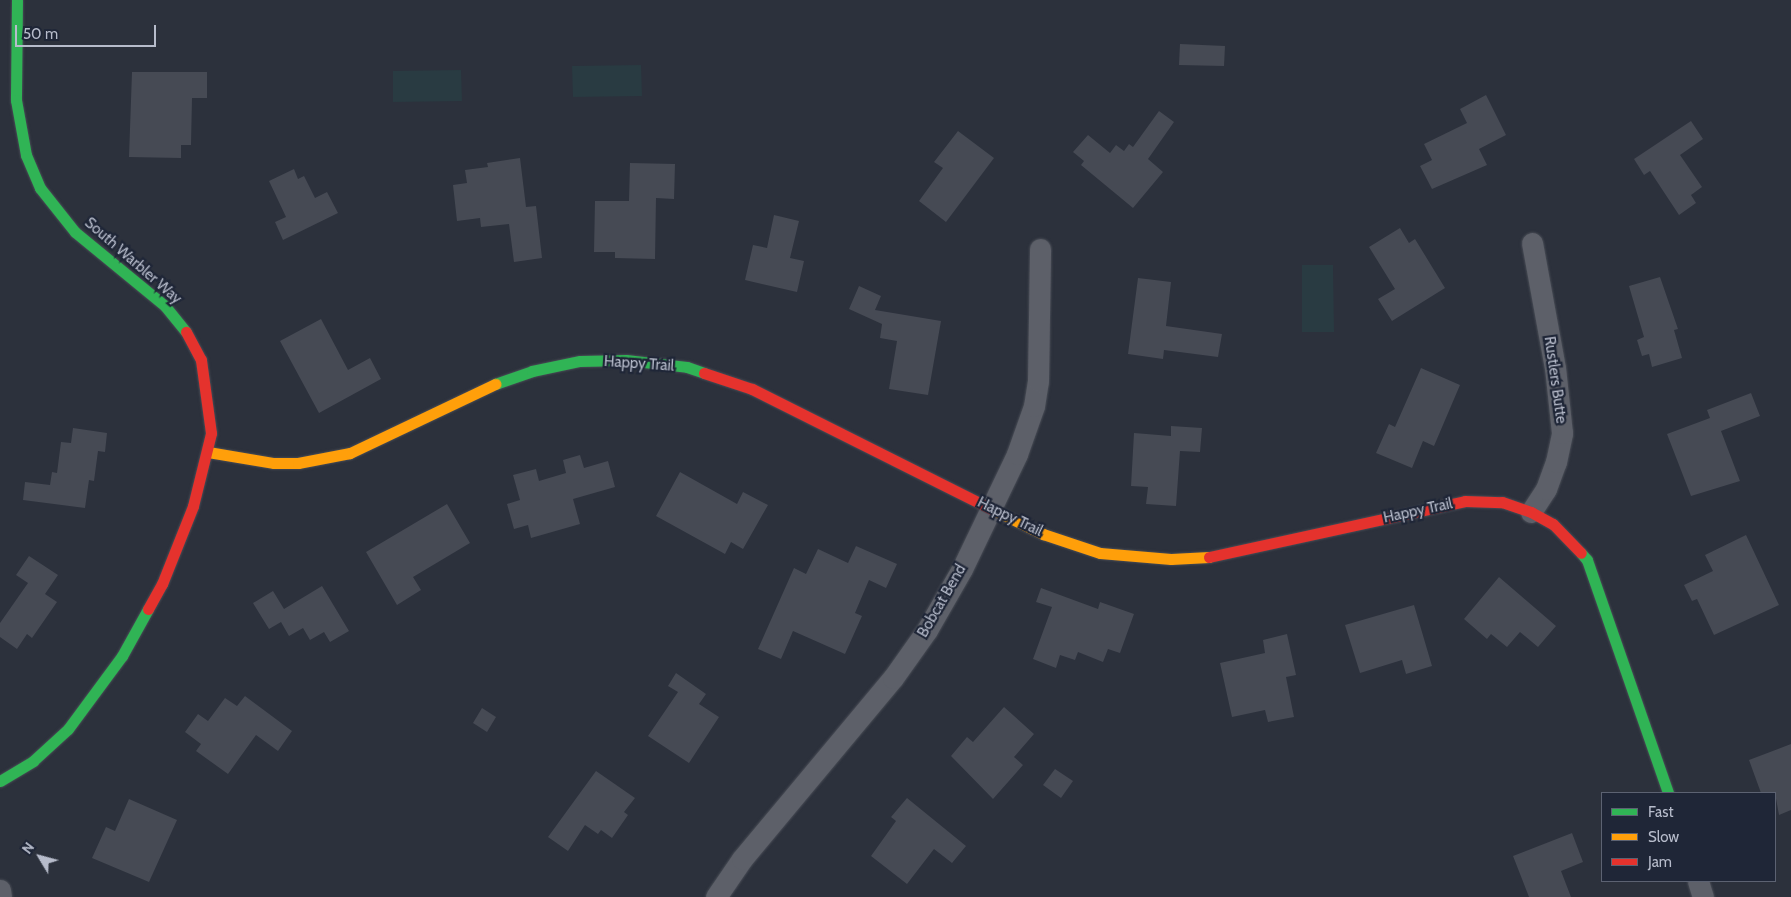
<!DOCTYPE html>
<html>
<head>
<meta charset="utf-8">
<style>
  body { margin:0 }
  #map { position:relative; width:1791px; height:897px; overflow:hidden; background:#2c313c; font-family:Cabin,sans-serif }
  div>[style] { position:absolute }
  .green>* { inset:0; background:#293b42 }
  .building>* { inset:0; background:#464a54 }
  .roads { filter:drop-shadow(0 0 1px #484c55) drop-shadow(0 0 1px #484c55) }
  .street>* { height:21px; margin:-10.5px; padding:0 10.5px; transform-origin:10.5px; border-radius:10.5px; background:#5d6069 }
  .fast>* { height:11px; margin:-5.5px; padding:0 5.5px; transform-origin:5.5px; border-radius:5.5px; background:#30b455 }
  .slow>* { height:11px; margin:-5.5px; padding:0 5.5px; transform-origin:5.5px; border-radius:5.5px; background:#ff9f0a }
  .jam>* { height:11px; margin:-5.5px; padding:0 5.5px; transform-origin:5.5px; border-radius:5.5px; background:#e5322d }
  span { translate:-50% -50%; white-space:nowrap; text-align:center; line-height:1.15; -webkit-text-stroke:4.5px #1f2637; paint-order:stroke }
  .street-label { font-size:15px; color:#b7bccb }
  .legend { position:absolute; left:1601px; top:792px; width:175px; height:90px; box-sizing:border-box; background:#1f2637; border:1px solid #5c6272; margin:0; padding:6px 9px; list-style:none; font-size:15px; color:#b7bccb }
  .legend li { display:flex; align-items:center; gap:10px; height:25px }
  .legend b { width:25px; border:1px solid #5c6272 }
  .north { position:absolute; left:15px; top:832px; width:50px; height:50px; -webkit-text-stroke:4px #1f2637; paint-order:stroke; rotate:307deg; font-size:14px; font-weight:700; line-height:20px; text-align:center; color:#b7bccb }
  .north::after { content:''; display:block; margin:auto; width:18px; height:22px; background:#b7bccb; clip-path:polygon(50% 0,100% 100%,50% 72%,0 100%) }
  .scale { position:absolute; left:15px; top:25px; width:141px; height:22px; box-sizing:border-box; border:2px solid #b7bccb; border-top:0; padding-left:6px; font-size:15px; line-height:18px; white-space:nowrap; color:#b7bccb; -webkit-text-stroke:4px #1f2637; paint-order:stroke }
</style>
</head>
<body>
<div id="map">
  <div class="green">
    <div style="clip-path:polygon(641px 65px,642px 96px,573px 97px,572px 66px)"></div>
    <div style="clip-path:polygon(461px 70px,462px 101px,393px 102px,393px 71px)"></div>
    <div style="clip-path:polygon(1302px 265px,1333px 265px,1334px 332px,1302px 332px)"></div>
  </div>
  <div class="building">
    <div style="clip-path:polygon(1180px 44px,1225px 46px,1224px 66px,1179px 65px)"></div>
    <div style="clip-path:polygon(132px 72px,207px 72px,207px 98px,192px 98px,191px 145px,181px 145px,181px 158px,129px 157px)"></div>
    <div style="clip-path:polygon(1486px 95px,1506px 135px,1479px 149px,1487px 165px,1432px 189px,1420px 166px,1432px 160px,1424px 144px,1467px 123px,1460px 109px)"></div>
    <div style="clip-path:polygon(1159px 111px,1174px 122px,1148px 159px,1163px 172px,1133px 208px,1081px 165px,1084px 161px,1073px 152px,1088px 135px,1110px 153px,1116px 145px,1124px 151px,1129px 144px,1133px 147px)"></div>
    <div style="clip-path:polygon(1691px 121px,1703px 139px,1680px 155px,1702px 187px,1691px 195px,1696px 203px,1679px 215px,1650px 171px,1644px 175px,1634px 159px)"></div>
    <div style="clip-path:polygon(958px 131px,994px 158px,946px 222px,919px 201px,943px 168px,934px 162px)"></div>
    <div style="clip-path:polygon(520px 158px,526px 207px,536px 206px,542px 258px,514px 262px,509px 224px,481px 227px,480px 218px,457px 221px,453px 185px,467px 183px,465px 170px,488px 167px,487px 163px)"></div>
    <div style="clip-path:polygon(630px 163px,675px 164px,674px 199px,656px 198px,655px 259px,615px 258px,615px 252px,594px 252px,595px 201px,629px 201px)"></div>
    <div style="clip-path:polygon(294px 169px,298px 179px,304px 176px,315px 198px,327px 192px,338px 213px,283px 240px,275px 222px,286px 217px,269px 181px)"></div>
    <div style="clip-path:polygon(774px 215px,799px 221px,790px 258px,804px 261px,797px 292px,745px 280px,753px 245px,767px 248px)"></div>
    <div style="clip-path:polygon(1400px 228px,1409px 243px,1415px 239px,1445px 288px,1392px 321px,1378px 299px,1395px 289px,1369px 247px)"></div>
    <div style="clip-path:polygon(1660px 277px,1678px 329px,1674px 330px,1682px 358px,1652px 367px,1649px 354px,1642px 356px,1637px 340px,1644px 337px,1629px 286px)"></div>
    <div style="clip-path:polygon(1138px 278px,1171px 282px,1166px 326px,1222px 334px,1218px 357px,1164px 350px,1163px 359px,1128px 354px)"></div>
    <div style="clip-path:polygon(859px 286px,881px 296px,875px 310px,941px 321px,928px 395px,889px 389px,897px 341px,880px 338px,882px 324px,849px 309px)"></div>
    <div style="clip-path:polygon(321px 319px,348px 370px,370px 358px,381px 379px,319px 413px,280px 341px)"></div>
    <div style="clip-path:polygon(1421px 368px,1460px 385px,1434px 446px,1423px 441px,1412px 468px,1376px 453px,1389px 424px,1395px 427px)"></div>
    <div style="clip-path:polygon(1751px 393px,1760px 416px,1721px 431px,1740px 481px,1691px 496px,1667px 434px,1710px 418px,1707px 410px)"></div>
    <div style="clip-path:polygon(1171px 426px,1202px 428px,1200px 452px,1180px 451px,1176px 506px,1146px 504px,1148px 487px,1131px 486px,1134px 433px,1171px 436px)"></div>
    <div style="clip-path:polygon(73px 428px,107px 433px,105px 452px,98px 451px,94px 481px,89px 480px,85px 508px,23px 500px,25px 482px,50px 485px,52px 472px,57px 473px,61px 442px,71px 443px)"></div>
    <div style="clip-path:polygon(580px 455px,584px 468px,608px 461px,615px 487px,573px 499px,580px 524px,531px 538px,528px 525px,514px 529px,507px 504px,520px 500px,513px 475px,536px 469px,539px 481px,566px 473px,563px 460px)"></div>
    <div style="clip-path:polygon(680px 472px,737px 504px,743px 492px,768px 505px,743px 549px,731px 542px,725px 554px,656px 516px)"></div>
    <div style="clip-path:polygon(447px 504px,470px 543px,413px 577px,421px 590px,397px 605px,366px 552px)"></div>
    <div style="clip-path:polygon(1746px 535px,1779px 605px,1714px 635px,1697px 599px,1692px 601px,1684px 585px,1713px 571px,1705px 555px)"></div>
    <div style="clip-path:polygon(856px 546px,897px 564px,886px 588px,869px 580px,855px 613px,862px 616px,845px 654px,793px 631px,781px 659px,758px 649px,794px 568px,806px 574px,818px 549px,848px 563px)"></div>
    <div style="clip-path:polygon(29px 556px,58px 575px,45px 594px,57px 602px,32px 638px,27px 634px,17px 649px,0 637px,0 623px,28px 583px,16px 575px)"></div>
    <div style="clip-path:polygon(1499px 577px,1556px 626px,1538px 647px,1520px 632px,1507px 647px,1491px 634px,1487px 639px,1464px 619px)"></div>
    <div style="clip-path:polygon(322px 586px,349px 631px,330px 642px,324px 632px,310px 640px,303px 628px,289px 636px,281px 622px,269px 629px,253px 603px,273px 591px,284px 609px)"></div>
    <div style="clip-path:polygon(1041px 588px,1098px 609px,1100px 602px,1134px 614px,1120px 653px,1108px 649px,1103px 662px,1078px 652px,1075px 660px,1060px 655px,1056px 668px,1033px 659px,1052px 607px,1036px 602px)"></div>
    <div style="clip-path:polygon(1414px 605px,1432px 666px,1406px 674px,1402px 660px,1360px 673px,1345px 625px)"></div>
    <div style="clip-path:polygon(1287px 634px,1296px 675px,1286px 677px,1294px 717px,1268px 722px,1265px 710px,1232px 717px,1220px 663px,1265px 653px,1263px 640px)"></div>
    <div style="clip-path:polygon(676px 673px,706px 694px,699px 704px,719px 717px,689px 763px,648px 736px,678px 692px,668px 686px)"></div>
    <div style="clip-path:polygon(245px 696px,292px 731px,278px 751px,256px 735px,228px 774px,196px 751px,201px 744px,185px 732px,198px 714px,208px 721px,225px 698px,237px 706px)"></div>
    <div style="clip-path:polygon(1004px 707px,1034px 734px,1014px 757px,1023px 765px,993px 799px,951px 756px,967px 737px,973px 742px)"></div>
    <div style="clip-path:polygon(482px 708px,496px 717px,487px 732px,473px 723px)"></div>
    <div style="clip-path:polygon(1791px 744px,1791px 810px,1779px 815px,1775px 793px,1761px 793px,1749px 760px)"></div>
    <div style="clip-path:polygon(1055px 769px,1073px 781px,1061px 798px,1043px 785px)"></div>
    <div style="clip-path:polygon(596px 771px,635px 798px,624px 812px,628px 815px,612px 838px,601px 830px,598px 834px,585px 825px,568px 851px,548px 837px)"></div>
    <div style="clip-path:polygon(907px 798px,966px 846px,952px 863px,934px 849px,907px 884px,871px 856px,896px 821px,891px 817px)"></div>
    <div style="clip-path:polygon(129px 799px,177px 820px,149px 882px,92px 858px,106px 827px,115px 831px)"></div>
    <div style="clip-path:polygon(1572px 833px,1583px 862px,1561px 871px,1571px 897px,1529px 897px,1513px 856px)"></div>
  </div>
  <div class="roads">
    <div class="street">
      <div style="left:1531px;top:512px;width:27px;rotate:-57deg"></div>
      <div style="left:1546px;top:489px;width:29px;rotate:-70deg"></div>
      <div style="left:1556px;top:462px;width:30px;rotate:-78deg"></div>
      <div style="left:1562px;top:433px;width:65px;rotate:-96.1deg"></div>
      <div style="left:1555px;top:368px;width:127px;rotate:-100.4deg"></div>
      <div style="left:1698px;top:881px;width:17px;rotate:73deg"></div>
      <div style="left:0;top:890px;width:7px;rotate:82deg"></div>
      <div style="left:716px;top:897px;width:46px;rotate:-55.6deg"></div>
      <div style="left:742px;top:859px;width:236px;rotate:-50.2deg"></div>
      <div style="left:893px;top:678px;width:59px;rotate:-54.7deg"></div>
      <div style="left:927px;top:630px;width:70px;rotate:-60.2deg"></div>
      <div style="left:962px;top:569px;width:127px;rotate:-64.4deg"></div>
      <div style="left:1017px;top:454px;width:51px;rotate:-70.5deg"></div>
      <div style="left:1034px;top:406px;width:25px;rotate:-81deg"></div>
      <div style="left:1038px;top:381px;width:132px;rotate:-89.1deg"></div>
    </div>
    <div class="fast">
      <div style="left:17px;top:0;width:100px;rotate:90.6deg"></div>
      <div style="left:16px;top:100px;width:56px;rotate:79.7deg"></div>
      <div style="left:26px;top:155px;width:36px;rotate:67deg"></div>
      <div style="left:40px;top:188px;width:56px;rotate:51.5deg"></div>
      <div style="left:75px;top:232px;width:117px;rotate:39.4deg"></div>
      <div style="left:165px;top:306px;width:33px;rotate:51deg"></div>
      <div style="left:495px;top:384px;width:39px;rotate:-19deg"></div>
      <div style="left:532px;top:371px;width:49px;rotate:-11.8deg"></div>
      <div style="left:580px;top:361px;width:46px;rotate:-1.2deg"></div>
      <div style="left:626px;top:360px;width:61px;rotate:6.5deg"></div>
      <div style="left:687px;top:367px;width:18px;rotate:19deg"></div>
      <div style="left:1581px;top:553px;width:9px;rotate:49deg"></div>
      <div style="left:1587px;top:560px;width:247px;rotate:70.8deg"></div>
      <div style="left:0;top:781px;width:39px;rotate:-31deg"></div>
      <div style="left:33px;top:761px;width:47px;rotate:-42.4deg"></div>
      <div style="left:68px;top:729px;width:91px;rotate:-53.5deg"></div>
      <div style="left:122px;top:656px;width:54px;rotate:-61deg"></div>
    </div>
    <div class="slow">
      <div style="left:208px;top:452px;width:67px;rotate:9.5deg"></div>
      <div style="left:274px;top:463px;width:24px"></div>
      <div style="left:298px;top:463px;width:53px;rotate:-10.9deg"></div>
      <div style="left:350px;top:453px;width:161px;rotate:-25.4deg"></div>
      <div style="left:994px;top:510px;width:55px;rotate:26.1deg"></div>
      <div style="left:1043px;top:534px;width:60px;rotate:18.4deg"></div>
      <div style="left:1100px;top:553px;width:71px;rotate:4.8deg"></div>
      <div style="left:1171px;top:559px;width:38px;rotate:-3deg"></div>
    </div>
    <div class="jam">
      <div style="left:704px;top:373px;width:51px;rotate:18.4deg"></div>
      <div style="left:752px;top:389px;width:271px;rotate:26.6deg"></div>
      <div style="left:1209px;top:557px;width:262px;rotate:-12.3deg"></div>
      <div style="left:1465px;top:501px;width:37px;rotate:2deg"></div>
      <div style="left:1502px;top:502px;width:31px;rotate:19deg"></div>
      <div style="left:1531px;top:512px;width:25px;rotate:29deg"></div>
      <div style="left:1553px;top:524px;width:40px;rotate:46deg"></div>
      <div style="left:148px;top:609px;width:29px;rotate:-61deg"></div>
      <div style="left:162px;top:584px;width:84px;rotate:-68.3deg"></div>
      <div style="left:193px;top:506px;width:75px;rotate:-76.1deg"></div>
      <div style="left:211px;top:433px;width:74px;rotate:-97.8deg"></div>
      <div style="left:201px;top:360px;width:32px;rotate:-118deg"></div>
    </div>
  </div>
  <div class="street-label">
    <span style="left:133px;top:261px;rotate:41deg">South Warbler Way</span>
    <span style="left:639px;top:364px;rotate:4deg">Happy Trail</span>
    <span style="left:1555px;top:380px;rotate:82deg">Rustlers Butte</span>
    <span style="left:1418px;top:511px;rotate:-12deg">Happy Trail</span>
    <span style="left:1010px;top:517px;rotate:26deg">Happy Trail</span>
    <span style="left:942px;top:601px;rotate:-60deg">Bobcat Bend</span>
  </div>
  <ul class="legend">
  <li><b style="height:6px;background:#30b455"></b>Fast</li>
  <li><b style="height:6px;background:#ff9f0a"></b>Slow</li>
  <li><b style="height:6px;background:#e5322d"></b>Jam</li>
  </ul>
  <div class="north">N</div>
  <div class="scale">50 m</div>
</div>
</body>
</html>
